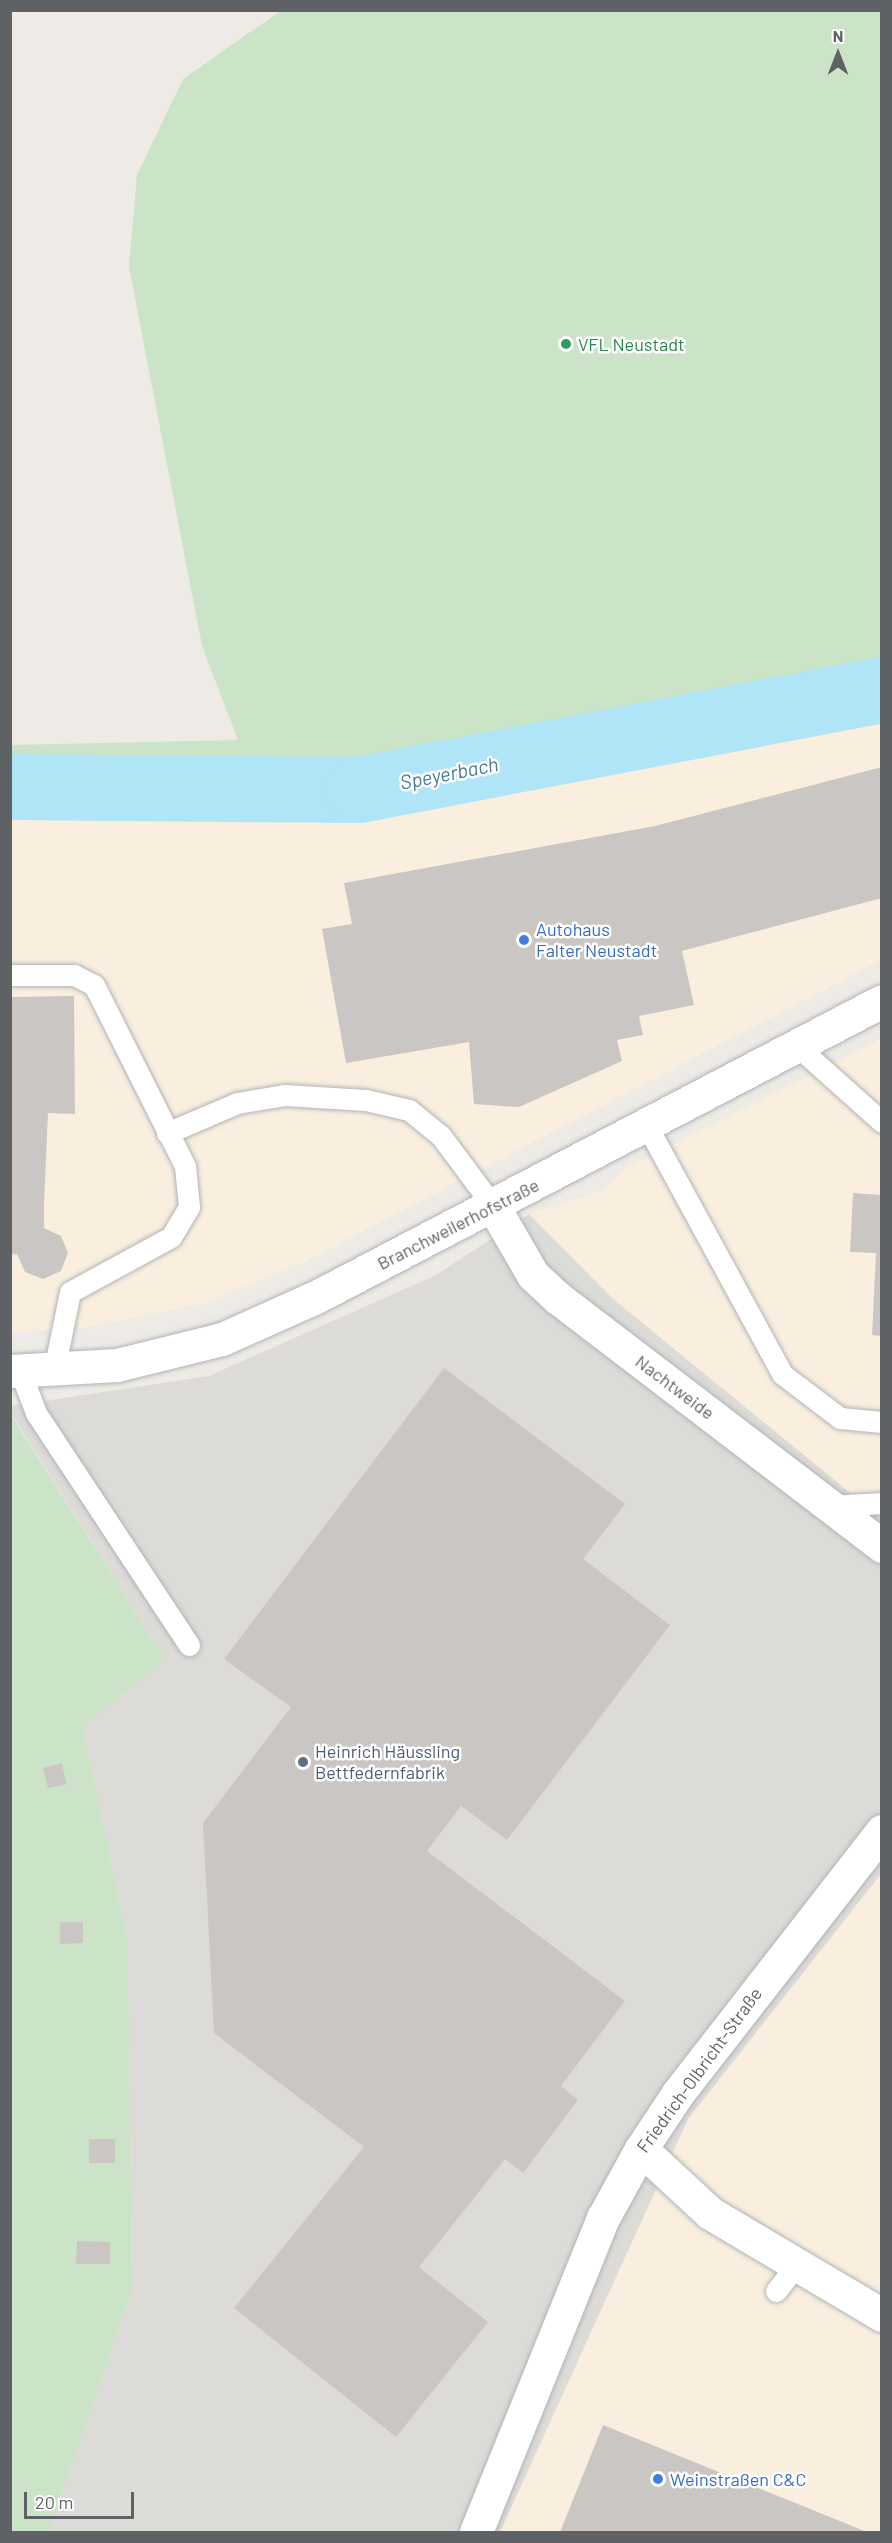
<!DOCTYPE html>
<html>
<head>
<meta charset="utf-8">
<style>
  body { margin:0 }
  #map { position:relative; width:892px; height:2543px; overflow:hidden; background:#eeebe6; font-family:Barlow,sans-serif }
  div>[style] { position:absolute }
  .commercial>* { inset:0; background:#faefdf }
  .industrial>* { inset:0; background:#dddbd8 }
  .green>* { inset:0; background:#cbe3c6 }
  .river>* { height:66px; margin:-33px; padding:0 33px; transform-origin:33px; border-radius:33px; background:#afe5f6 }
  .building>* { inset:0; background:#cac6c3 }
  .roads { filter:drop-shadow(0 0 2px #b1b4b7) drop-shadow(0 0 2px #b1b4b7) }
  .lane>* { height:21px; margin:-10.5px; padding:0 10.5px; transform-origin:10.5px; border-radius:10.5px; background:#fff }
  .street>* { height:33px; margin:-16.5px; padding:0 16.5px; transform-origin:16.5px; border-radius:16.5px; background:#fff }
  .dots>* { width:16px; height:16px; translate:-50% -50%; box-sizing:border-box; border:3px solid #fff; border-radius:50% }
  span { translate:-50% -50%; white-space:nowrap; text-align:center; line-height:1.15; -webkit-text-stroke:5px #fff; paint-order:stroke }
  .leisure-label { font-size:18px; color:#27864d }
  .left { translate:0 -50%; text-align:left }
  .shop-label { font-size:18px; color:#366cbe }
  .street-label { font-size:18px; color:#5e6265 }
  .service-label { font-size:18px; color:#4e5e75 }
  .water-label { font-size:20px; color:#467c97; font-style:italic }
  .frame { position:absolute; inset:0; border:12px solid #5e6265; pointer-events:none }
  .north { position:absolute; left:808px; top:24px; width:60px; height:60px; -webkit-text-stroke:4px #fff; paint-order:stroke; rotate:0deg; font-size:16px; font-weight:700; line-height:24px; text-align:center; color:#5e6265 }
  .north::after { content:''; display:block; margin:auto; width:21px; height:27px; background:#5e6265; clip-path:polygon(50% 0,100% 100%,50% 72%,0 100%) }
  .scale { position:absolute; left:24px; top:2492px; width:110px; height:27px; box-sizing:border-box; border:3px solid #5e6265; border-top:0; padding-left:8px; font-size:18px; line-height:21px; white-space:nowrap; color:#5e6265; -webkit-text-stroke:4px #fff; paint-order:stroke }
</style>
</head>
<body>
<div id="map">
  <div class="commercial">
    <div style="clip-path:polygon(881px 715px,881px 960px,304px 1262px,206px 1303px,88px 1327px,11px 1333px,10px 811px,346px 807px)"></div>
    <div style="clip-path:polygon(881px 1039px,881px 1518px,613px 1299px,529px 1214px,602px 1191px,629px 1167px)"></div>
    <div style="clip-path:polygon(881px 1874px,881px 2532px,500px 2532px,688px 2119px)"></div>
  </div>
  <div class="industrial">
    <div style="clip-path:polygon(529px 1214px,613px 1299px,881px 1518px,881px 1874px,688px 2119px,500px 2532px,49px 2532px,132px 2290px,128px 1943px,83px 1727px,165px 1659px,11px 1413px,11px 1406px,209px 1376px,436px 1275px)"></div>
  </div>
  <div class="green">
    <div style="clip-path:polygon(282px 10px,881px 11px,881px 715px,346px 807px,11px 811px,11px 745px,238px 740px,202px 646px,129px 267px,137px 175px,183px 79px)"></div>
    <div style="clip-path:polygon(10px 1413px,165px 1659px,83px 1727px,128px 1943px,132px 2290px,49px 2532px,10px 2532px)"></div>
  </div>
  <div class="river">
    <div style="left:10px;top:787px;width:349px;rotate:0.5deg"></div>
    <div style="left:359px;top:790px;width:532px;rotate:-10.82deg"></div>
  </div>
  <div class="building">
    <div style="clip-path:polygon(882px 767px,882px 898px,682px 951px,694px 1005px,639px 1016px,643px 1035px,617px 1040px,622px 1061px,519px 1107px,474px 1104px,469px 1042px,346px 1063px,322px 929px,352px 924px,344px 883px,655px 826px)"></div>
    <div style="clip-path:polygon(74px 996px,75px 1114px,48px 1113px,44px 1204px,44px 1228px,61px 1236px,68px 1253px,61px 1271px,43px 1279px,25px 1272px,17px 1254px,10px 1255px,10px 997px)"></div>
    <div style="clip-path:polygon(853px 1193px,882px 1195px,882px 1336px,872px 1335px,876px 1253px,850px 1252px)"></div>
    <div style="clip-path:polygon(444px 1368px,625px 1504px,583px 1559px,670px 1625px,507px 1840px,461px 1806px,427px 1851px,625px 2001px,561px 2086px,578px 2100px,523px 2173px,505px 2159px,419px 2267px,488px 2322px,396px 2437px,234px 2308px,364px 2147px,214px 2033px,203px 1823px,291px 1707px,224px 1659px)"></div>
    <div style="clip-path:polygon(62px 1763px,66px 1784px,48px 1788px,43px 1768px)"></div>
    <div style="clip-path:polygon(60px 1922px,83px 1922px,83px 1943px,60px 1944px)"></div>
    <div style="clip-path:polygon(89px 2139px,115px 2139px,115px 2163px,89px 2163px)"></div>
    <div style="clip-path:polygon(77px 2241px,110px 2242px,110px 2264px,76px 2264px)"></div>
    <div style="clip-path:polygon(603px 2425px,867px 2532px,560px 2532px)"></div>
  </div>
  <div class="roads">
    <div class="lane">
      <div style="left:10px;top:975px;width:64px"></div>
      <div style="left:74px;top:975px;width:22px;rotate:27deg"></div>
      <div style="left:94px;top:985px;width:203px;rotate:63.3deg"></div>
      <div style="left:185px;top:1166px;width:41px;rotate:84.4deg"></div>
      <div style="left:189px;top:1207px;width:35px;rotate:121deg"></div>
      <div style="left:171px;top:1237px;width:115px;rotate:151.4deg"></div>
      <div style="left:70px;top:1292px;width:80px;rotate:101.6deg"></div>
      <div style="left:797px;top:1046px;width:114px;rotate:41.8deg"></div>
      <div style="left:647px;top:1126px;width:282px;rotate:61.4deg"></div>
      <div style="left:782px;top:1374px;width:73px;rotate:37.2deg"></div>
      <div style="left:840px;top:1418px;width:42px;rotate:5.4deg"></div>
      <div style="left:167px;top:1133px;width:76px;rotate:-23.2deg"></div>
      <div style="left:237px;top:1103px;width:49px;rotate:-9.5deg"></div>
      <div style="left:285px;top:1095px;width:81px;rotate:3.5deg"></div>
      <div style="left:366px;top:1100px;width:44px;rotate:13.1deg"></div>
      <div style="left:409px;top:1110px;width:41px;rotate:39.1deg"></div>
      <div style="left:441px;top:1136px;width:87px;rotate:53.4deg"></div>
      <div style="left:20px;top:1371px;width:45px;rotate:69.1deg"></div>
      <div style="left:36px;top:1413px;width:278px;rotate:56.6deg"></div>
      <div style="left:830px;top:1506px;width:52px;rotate:-3.3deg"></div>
      <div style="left:776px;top:2291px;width:34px;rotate:-52deg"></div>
    </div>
    <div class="street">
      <div style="left:493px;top:1206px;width:80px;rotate:59.9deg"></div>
      <div style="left:533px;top:1275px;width:35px;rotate:43deg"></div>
      <div style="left:559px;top:1299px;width:407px;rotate:37.4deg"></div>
      <div style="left:10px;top:1371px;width:107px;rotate:-3.2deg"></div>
      <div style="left:117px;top:1365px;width:108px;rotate:-13.9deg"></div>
      <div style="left:222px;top:1339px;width:105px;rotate:-24.1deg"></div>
      <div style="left:318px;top:1296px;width:636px;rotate:-27.61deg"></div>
      <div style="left:641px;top:2149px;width:94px;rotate:42.8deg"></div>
      <div style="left:710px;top:2213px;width:200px;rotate:30.7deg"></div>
      <div style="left:476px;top:2532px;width:339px;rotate:-68deg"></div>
      <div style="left:603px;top:2218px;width:79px;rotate:-61.2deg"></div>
      <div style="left:641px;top:2149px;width:67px;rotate:-56.5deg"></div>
      <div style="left:678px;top:2093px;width:332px;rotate:-52.1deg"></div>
    </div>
  </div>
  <div class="dots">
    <div style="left:566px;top:344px;background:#2e9e5b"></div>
    <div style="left:524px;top:940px;background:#3f7fe0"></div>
    <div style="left:303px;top:1762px;background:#5c6f8a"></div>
    <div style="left:658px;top:2479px;background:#3f7fe0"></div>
  </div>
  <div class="leisure-label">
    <span class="left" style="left:578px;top:344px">VFL Neustadt</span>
  </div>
  <div class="shop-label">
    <span class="left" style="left:536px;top:940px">Autohaus<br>Falter Neustadt</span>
    <span class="left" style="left:670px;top:2479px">Weinstraßen C&amp;C</span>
  </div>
  <div class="street-label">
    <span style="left:458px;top:1224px;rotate:-27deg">Branchweilerhofstraße</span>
    <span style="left:675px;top:1387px;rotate:37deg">Nachtweide</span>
    <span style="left:699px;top:2070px;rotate:-54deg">Friedrich-Olbricht-Straße</span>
  </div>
  <div class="service-label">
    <span class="left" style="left:315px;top:1762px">Heinrich Häussling<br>Bettfedernfabrik</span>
  </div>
  <div class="water-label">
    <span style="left:449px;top:773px;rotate:-11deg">Speyerbach</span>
  </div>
  <div class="frame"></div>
  <div class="north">N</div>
  <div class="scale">20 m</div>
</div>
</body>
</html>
